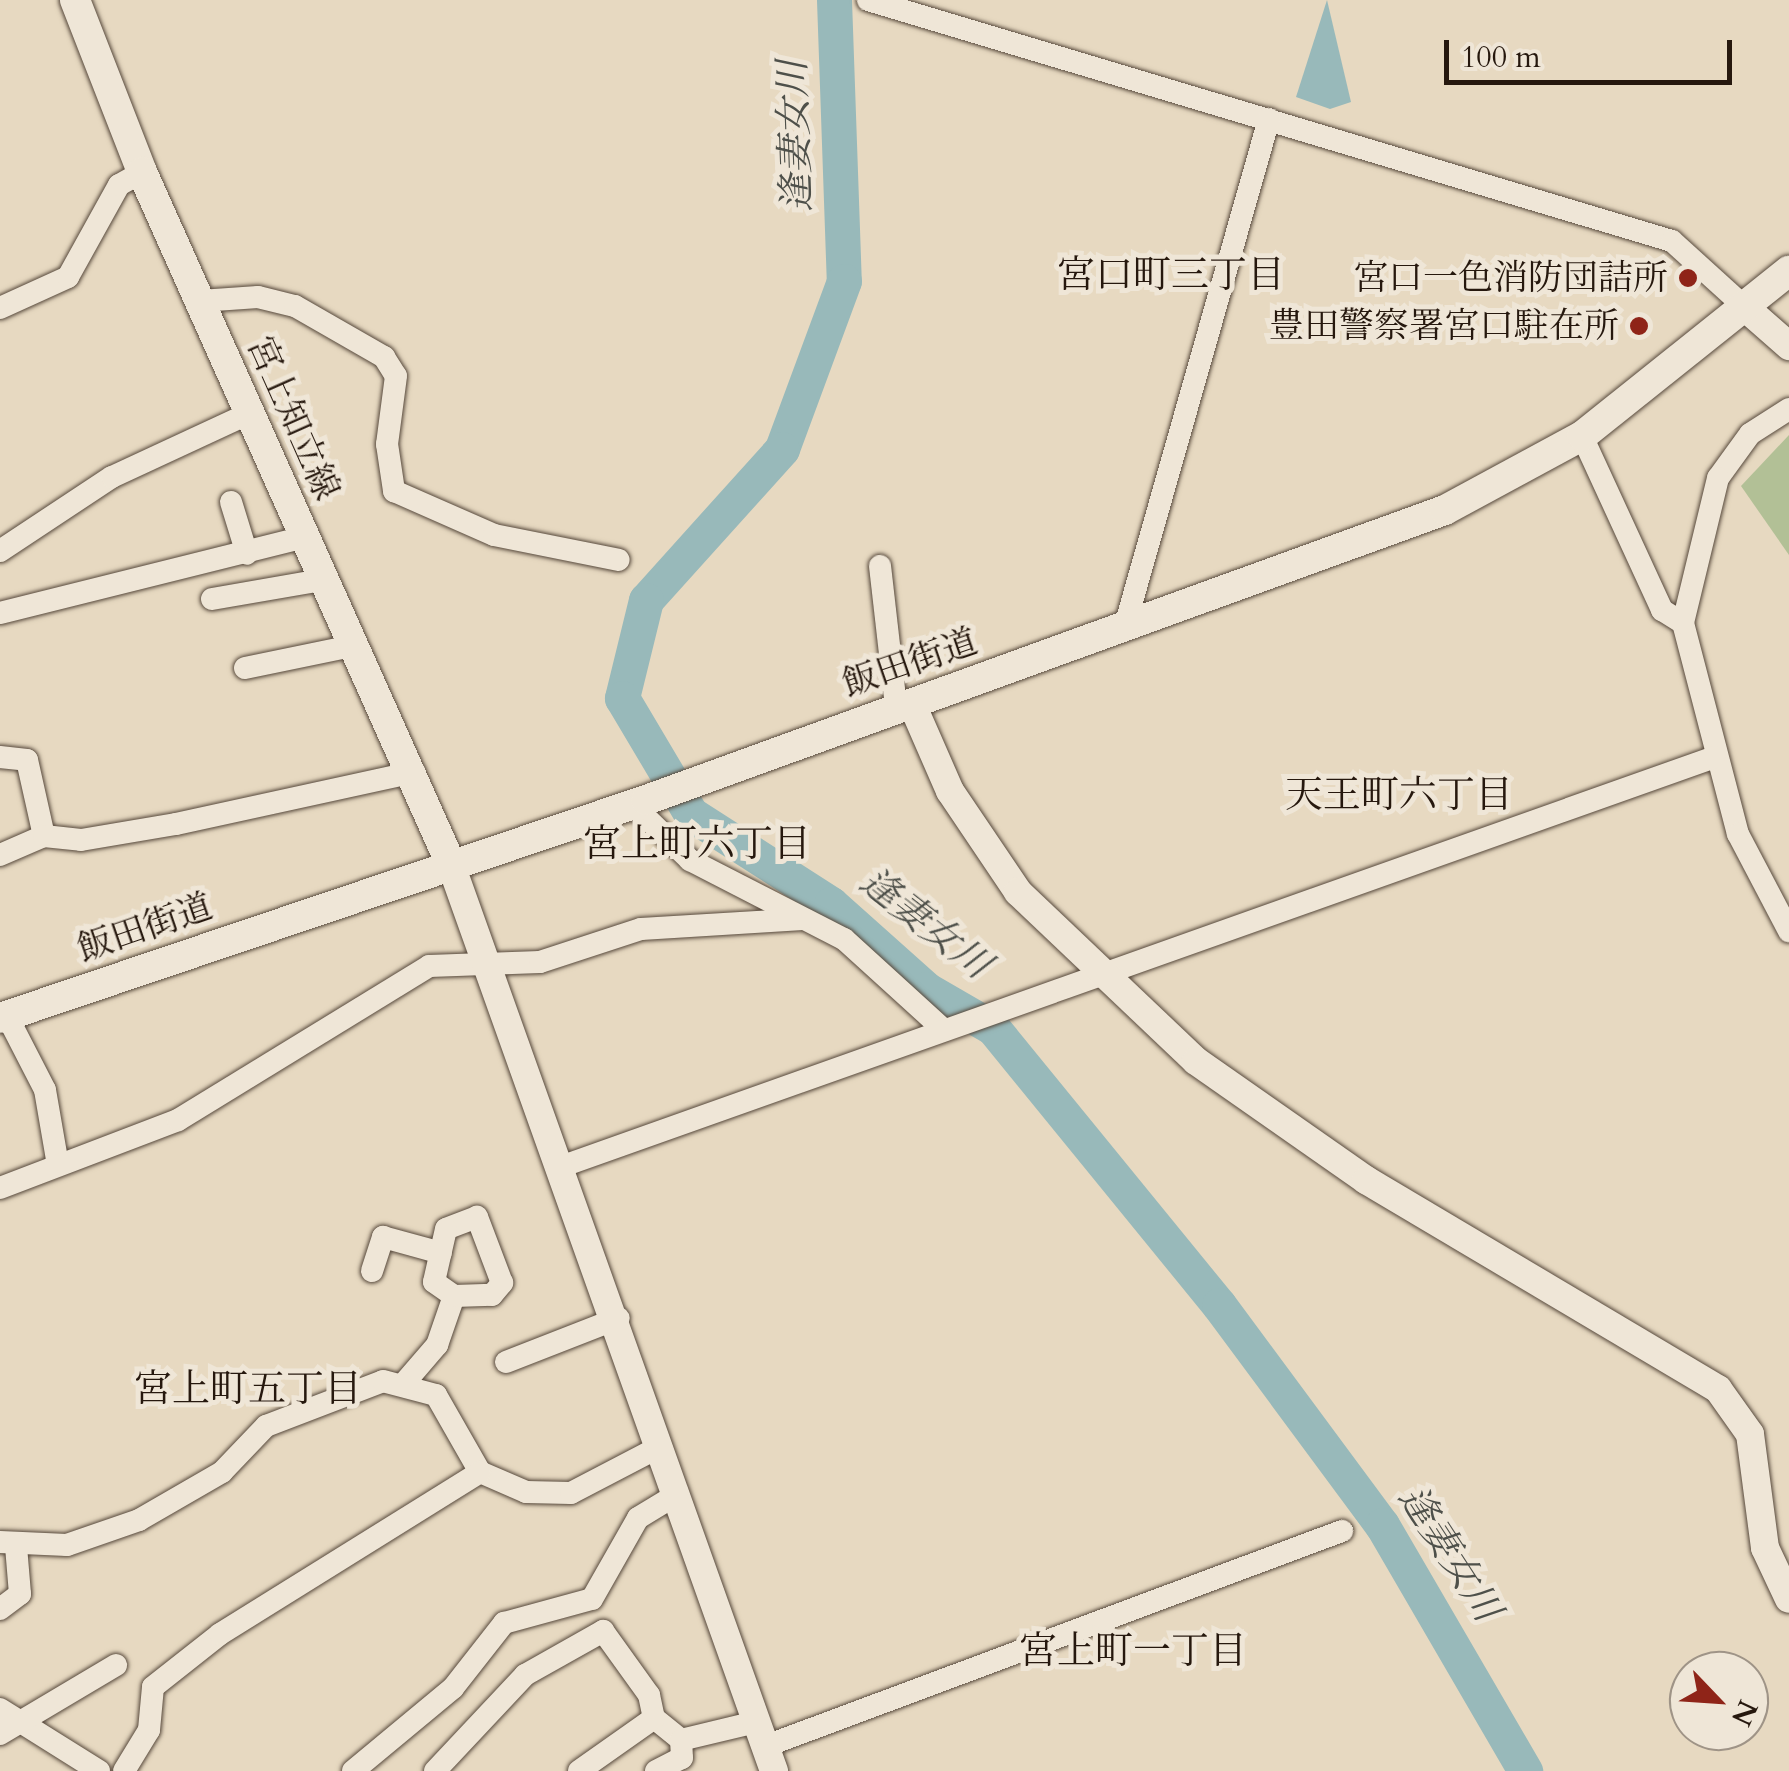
<!DOCTYPE html>
<html>
<head>
<meta charset="utf-8">
<style>
  body { margin:0 }
  #map { position:relative; width:1789px; height:1771px; overflow:hidden; background:#e7d9c1; font-family:Cardo,"Noto Serif JP",serif }
  div>[style] { position:absolute }
  .green>* { inset:0; background:#b2c096 }
  .water>* { inset:0; background:#98b9ba }
  .river>* { height:35px; margin:-17.5px; padding:0 17.5px; transform-origin:17.5px; border-radius:17.5px; background:#98b9ba }
  .roads { filter:drop-shadow(0 0 2px #56483b) drop-shadow(0 0 2px #56483b) }
  .minor>* { height:22px; margin:-11px; padding:0 11px; transform-origin:11px; border-radius:11px; background:#efe6d7 }
  .tertiary>* { height:28px; margin:-14px; padding:0 14px; transform-origin:14px; border-radius:14px; background:#efe6d7 }
  .secondary>* { height:30px; margin:-15px; padding:0 15px; transform-origin:15px; border-radius:15px; background:#efe6d7 }
  .dots>* { width:28px; height:28px; translate:-50% -50%; box-sizing:border-box; border:5px solid #efe6d7; border-radius:50% }
  span { translate:-50% -50%; white-space:nowrap; text-align:center; line-height:1.15; -webkit-text-stroke:10px #efe6d7; paint-order:stroke }
  .poi-label { font-size:35px; color:#26180e }
  .right { translate:-100% -50%; text-align:right }
  .street-label { font-size:35px; color:#26180e }
  .water-label { font-size:38px; color:#4e504a; font-style:italic }
  .neighbourhood-label { font-size:38px; color:#26180e }
  .north { position:absolute; left:1669px; top:1651px; width:100px; height:100px; box-sizing:border-box; background:#efe6d7; border:2px solid #9f9487; border-radius:50%; rotate:115deg; font-size:28px; font-weight:700; line-height:40px; text-align:center; color:#26180e }
  .north::after { content:''; display:block; margin:auto; width:35px; height:45px; background:#8f2418; clip-path:polygon(50% 0,100% 100%,50% 72%,0 100%) }
  .scale { position:absolute; left:1444px; top:40px; width:288px; height:45px; box-sizing:border-box; border:5px solid #26180e; border-top:0; padding-left:12px; font-size:30px; line-height:35px; white-space:nowrap; color:#26180e; -webkit-text-stroke:8px #efe6d7; paint-order:stroke }
</style>
</head>
<body>
<div id="map">
  <div class="green">
    <div style="clip-path:polygon(1789px 435px,1789px 555px,1741px 486px)"></div>
  </div>
  <div class="water">
    <div style="clip-path:polygon(1327px 0,1351px 102px,1330px 109px,1296px 97px)"></div>
  </div>
  <div class="river">
    <div style="left:834px;top:0;width:281px;rotate:88deg"></div>
    <div style="left:844px;top:281px;width:179px;rotate:110.3deg"></div>
    <div style="left:782px;top:449px;width:203px;rotate:132deg"></div>
    <div style="left:646px;top:600px;width:101px;rotate:103.8deg"></div>
    <div style="left:622px;top:698px;width:135px;rotate:59.3deg"></div>
    <div style="left:691px;top:814px;width:166px;rotate:32.7deg"></div>
    <div style="left:831px;top:904px;width:127px;rotate:41.8deg"></div>
    <div style="left:926px;top:989px;width:78px;rotate:30.2deg"></div>
    <div style="left:993px;top:1028px;width:357px;rotate:50.8deg"></div>
    <div style="left:1219px;top:1305px;width:274px;rotate:53.5deg"></div>
    <div style="left:1382px;top:1525px;width:285px;rotate:59.8deg"></div>
  </div>
  <div class="roads">
    <div class="minor">
      <div style="left:868px;top:0;width:839px;rotate:16.69deg"></div>
      <div style="left:1672px;top:241px;width:103px;rotate:42.2deg"></div>
      <div style="left:200px;top:301px;width:58px;rotate:-3.9deg"></div>
      <div style="left:258px;top:297px;width:38px;rotate:14deg"></div>
      <div style="left:295px;top:306px;width:103px;rotate:29.8deg"></div>
      <div style="left:384px;top:357px;width:22px;rotate:58deg"></div>
      <div style="left:396px;top:376px;width:69px;rotate:97.5deg"></div>
      <div style="left:387px;top:444px;width:48px;rotate:81.5deg"></div>
      <div style="left:394px;top:491px;width:109px;rotate:23.7deg"></div>
      <div style="left:494px;top:535px;width:127px;rotate:11.3deg"></div>
      <div style="left:0;top:308px;width:75px;rotate:-24.5deg"></div>
      <div style="left:68px;top:277px;width:105px;rotate:-61deg"></div>
      <div style="left:119px;top:185px;width:26px;rotate:-29deg"></div>
      <div style="left:1789px;top:409px;width:46px;rotate:147.3deg"></div>
      <div style="left:1750px;top:434px;width:54px;rotate:126deg"></div>
      <div style="left:1718px;top:478px;width:149px;rotate:103.6deg"></div>
      <div style="left:1683px;top:623px;width:218px;rotate:75.4deg"></div>
      <div style="left:1738px;top:834px;width:110px;rotate:62.3deg"></div>
      <div style="left:1582px;top:436px;width:192px;rotate:65.3deg"></div>
      <div style="left:1662px;top:610px;width:25px;rotate:32deg"></div>
      <div style="left:231px;top:502px;width:54px;rotate:72.9deg"></div>
      <div style="left:0;top:551px;width:134px;rotate:-33.5deg"></div>
      <div style="left:112px;top:477px;width:152px;rotate:-24.9deg"></div>
      <div style="left:880px;top:566px;width:142px;rotate:83.5deg"></div>
      <div style="left:212px;top:599px;width:112px;rotate:-9.8deg"></div>
      <div style="left:0;top:613px;width:313px;rotate:-14deg"></div>
      <div style="left:1125px;top:626px;width:527px;rotate:-74.14deg"></div>
      <div style="left:245px;top:668px;width:109px;rotate:-11.6deg"></div>
      <div style="left:0;top:757px;width:27px;rotate:6deg"></div>
      <div style="left:27px;top:760px;width:78px;rotate:77.4deg"></div>
      <div style="left:632px;top:804px;width:81px;rotate:44deg"></div>
      <div style="left:690px;top:860px;width:173px;rotate:27.2deg"></div>
      <div style="left:844px;top:939px;width:135px;rotate:42.3deg"></div>
      <div style="left:0;top:855px;width:48px;rotate:-23.4deg"></div>
      <div style="left:44px;top:836px;width:37px;rotate:6deg"></div>
      <div style="left:81px;top:840px;width:96px;rotate:-9.6deg"></div>
      <div style="left:176px;top:824px;width:244px;rotate:-12.3deg"></div>
      <div style="left:7px;top:1016px;width:83px;rotate:62.8deg"></div>
      <div style="left:45px;top:1090px;width:76px;rotate:80.2deg"></div>
      <div style="left:563px;top:1166px;width:1222px;rotate:-19.55deg"></div>
      <div style="left:0;top:1188px;width:191px;rotate:-20.9deg"></div>
      <div style="left:178px;top:1120px;width:294px;rotate:-31.5deg"></div>
      <div style="left:429px;top:966px;width:111px;rotate:-2.1deg"></div>
      <div style="left:540px;top:962px;width:106px;rotate:-18.1deg"></div>
      <div style="left:641px;top:929px;width:162px;rotate:-3.5deg"></div>
      <div style="left:372px;top:1271px;width:36px;rotate:-72deg"></div>
      <div style="left:383px;top:1237px;width:60px;rotate:15.4deg"></div>
      <div style="left:506px;top:1362px;width:121px;rotate:-21.3deg"></div>
      <div style="left:406px;top:1381px;width:48px;rotate:-49.3deg"></div>
      <div style="left:437px;top:1345px;width:52px;rotate:-70.9deg"></div>
      <div style="left:454px;top:1296px;width:38px;rotate:-2deg"></div>
      <div style="left:492px;top:1295px;width:16px;rotate:-50deg"></div>
      <div style="left:502px;top:1283px;width:71px;rotate:-110.7deg"></div>
      <div style="left:477px;top:1217px;width:33px;rotate:159deg"></div>
      <div style="left:446px;top:1229px;width:54px;rotate:102.8deg"></div>
      <div style="left:434px;top:1282px;width:24px;rotate:35deg"></div>
      <div style="left:0;top:1542px;width:67px;rotate:2.6deg"></div>
      <div style="left:67px;top:1545px;width:76px;rotate:-19.1deg"></div>
      <div style="left:139px;top:1520px;width:96px;rotate:-30deg"></div>
      <div style="left:222px;top:1472px;width:64px;rotate:-46.3deg"></div>
      <div style="left:266px;top:1426px;width:125px;rotate:-21deg"></div>
      <div style="left:383px;top:1381px;width:55px;rotate:14.8deg"></div>
      <div style="left:436px;top:1395px;width:89px;rotate:60.3deg"></div>
      <div style="left:480px;top:1472px;width:50px;rotate:23.5deg"></div>
      <div style="left:526px;top:1492px;width:45px;rotate:1.3deg"></div>
      <div style="left:571px;top:1493px;width:99px;rotate:-27.6deg"></div>
      <div style="left:0;top:1609px;width:25px;rotate:-37deg"></div>
      <div style="left:20px;top:1594px;width:48px;rotate:-94.8deg"></div>
      <div style="left:0;top:1709px;width:117px;rotate:32.1deg"></div>
      <div style="left:0;top:1734px;width:135px;rotate:-30.7deg"></div>
      <div style="left:766px;top:1746px;width:615px;rotate:-20.47deg"></div>
      <div style="left:124px;top:1771px;width:48px;rotate:-58.6deg"></div>
      <div style="left:149px;top:1730px;width:43px;rotate:-84.7deg"></div>
      <div style="left:153px;top:1687px;width:85px;rotate:-38.3deg"></div>
      <div style="left:220px;top:1634px;width:306px;rotate:-31.9deg"></div>
      <div style="left:353px;top:1771px;width:130px;rotate:-39.7deg"></div>
      <div style="left:453px;top:1688px;width:83px;rotate:-51.9deg"></div>
      <div style="left:504px;top:1623px;width:91px;rotate:-15.3deg"></div>
      <div style="left:592px;top:1599px;width:93px;rotate:-60.4deg"></div>
      <div style="left:638px;top:1518px;width:44px;rotate:-31.2deg"></div>
      <div style="left:435px;top:1771px;width:132px;rotate:-46.8deg"></div>
      <div style="left:525px;top:1675px;width:90px;rotate:-29.4deg"></div>
      <div style="left:603px;top:1631px;width:79px;rotate:54.3deg"></div>
      <div style="left:649px;top:1695px;width:24px;rotate:78deg"></div>
      <div style="left:654px;top:1718px;width:35px;rotate:39deg"></div>
      <div style="left:681px;top:1740px;width:77px;rotate:-13.5deg"></div>
      <div style="left:579px;top:1771px;width:92px;rotate:-35.2deg"></div>
      <div style="left:656px;top:1771px;width:29px;rotate:-27deg"></div>
      <div style="left:682px;top:1758px;width:18px;rotate:-93deg"></div>
    </div>
    <div class="tertiary">
      <div style="left:1748px;top:310px;width:55px;rotate:41.3deg"></div>
      <div style="left:912px;top:704px;width:95px;rotate:66.4deg"></div>
      <div style="left:950px;top:791px;width:122px;rotate:56deg"></div>
      <div style="left:1018px;top:892px;width:245px;rotate:43.5deg"></div>
      <div style="left:1196px;top:1061px;width:208px;rotate:35deg"></div>
      <div style="left:1366px;top:1180px;width:409px;rotate:30.7deg"></div>
      <div style="left:1718px;top:1389px;width:55px;rotate:54.6deg"></div>
      <div style="left:1750px;top:1434px;width:115px;rotate:82.5deg"></div>
      <div style="left:1765px;top:1548px;width:56px;rotate:64.8deg"></div>
      <div style="left:450px;top:862px;width:965px;rotate:70.38deg"></div>
    </div>
    <div class="secondary">
      <div style="left:75px;top:0;width:185px;rotate:68.7deg"></div>
      <div style="left:142px;top:172px;width:756px;rotate:65.95deg"></div>
      <div style="left:0;top:1018px;width:682px;rotate:-18.65deg"></div>
      <div style="left:646px;top:800px;width:850px;rotate:-19.95deg"></div>
      <div style="left:1445px;top:510px;width:156px;rotate:-28.4deg"></div>
      <div style="left:1582px;top:436px;width:265px;rotate:-38.6deg"></div>
    </div>
  </div>
  <div class="dots">
    <div style="left:1688px;top:278px;background:#8f2418"></div>
    <div style="left:1639px;top:326px;background:#8f2418"></div>
  </div>
  <div class="poi-label">
    <span class="right" style="left:1668px;top:278px">宮口一色消防団詰所</span>
    <span class="right" style="left:1619px;top:326px">豊田警察署宮口駐在所</span>
  </div>
  <div class="street-label">
    <span style="left:293px;top:418px;rotate:66deg">宮上知立線</span>
    <span style="left:910px;top:663px;rotate:-19deg">飯田街道</span>
    <span style="left:145px;top:928px;rotate:-19deg">飯田街道</span>
  </div>
  <div class="water-label">
    <span style="left:796px;top:136px;rotate:-92deg">逢妻女川</span>
    <span style="left:925px;top:924px;rotate:38deg">逢妻女川</span>
    <span style="left:1449px;top:1554px;rotate:57deg">逢妻女川</span>
  </div>
  <div class="neighbourhood-label">
    <span style="left:1171px;top:276px">宮口町三丁目</span>
    <span style="left:1399px;top:796px">天王町六丁目</span>
    <span style="left:697px;top:845px">宮上町六丁目</span>
    <span style="left:248px;top:1390px">宮上町五丁目</span>
    <span style="left:1133px;top:1652px">宮上町一丁目</span>
  </div>
  <div class="north">N</div>
  <div class="scale">100 m</div>
</div>
</body>
</html>
